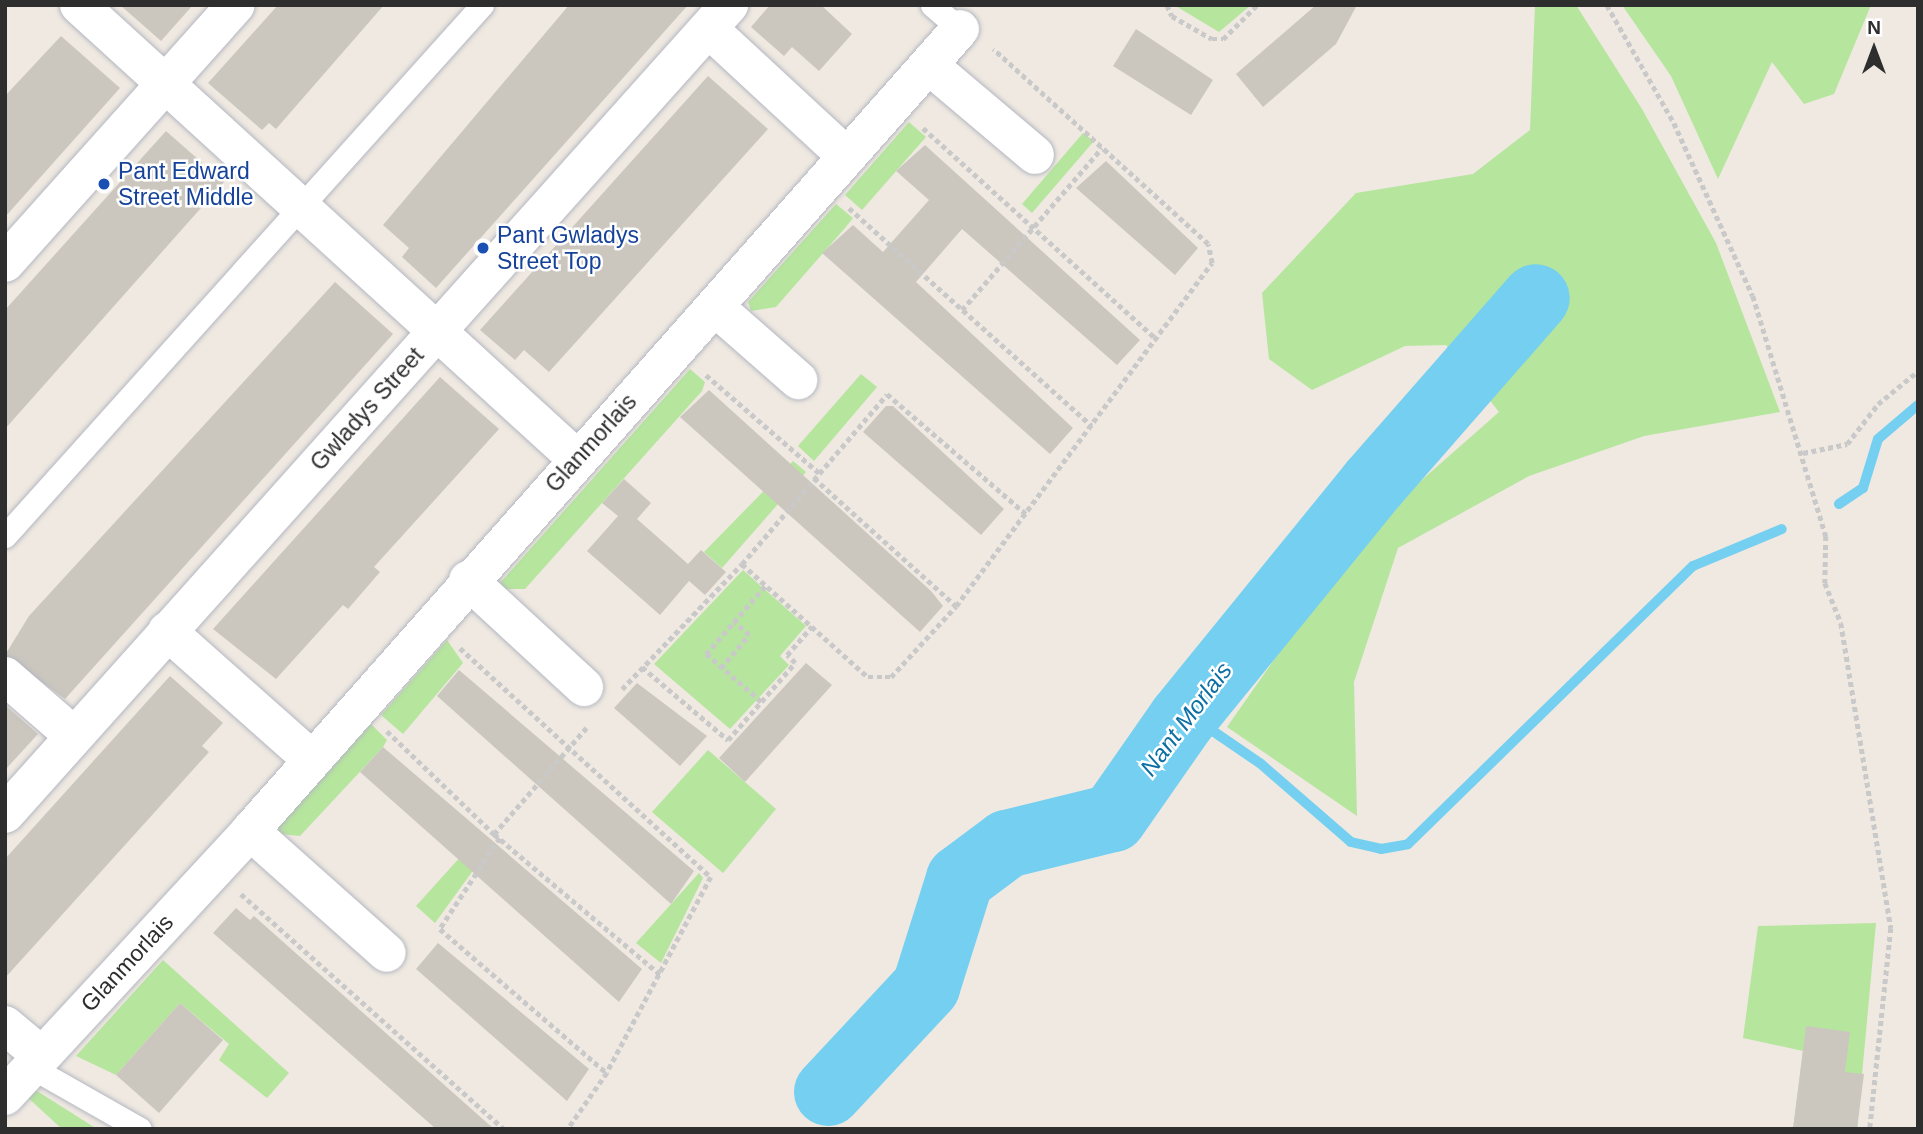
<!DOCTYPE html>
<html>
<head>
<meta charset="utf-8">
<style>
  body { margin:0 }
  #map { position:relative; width:1923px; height:1134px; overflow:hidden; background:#efe9e1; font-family:Arial,sans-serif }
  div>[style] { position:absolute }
  .green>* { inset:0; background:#b6e59e }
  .stream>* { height:10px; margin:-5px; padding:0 5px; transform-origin:5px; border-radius:5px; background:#75cff0 }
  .river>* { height:68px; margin:-34px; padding:0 34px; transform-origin:34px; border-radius:34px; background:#75cff0 }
  .building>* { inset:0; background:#cbc7bf }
  .path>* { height:4.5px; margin-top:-2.25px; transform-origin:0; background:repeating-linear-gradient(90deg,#c9c9c9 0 5px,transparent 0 8.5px) }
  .roads { filter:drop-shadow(0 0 2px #b4b7c1) drop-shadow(0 0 2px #b4b7c1) }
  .service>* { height:23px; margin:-11.5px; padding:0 11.5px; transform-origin:11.5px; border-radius:11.5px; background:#fff }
  .minor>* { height:38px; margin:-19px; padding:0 19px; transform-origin:19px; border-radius:19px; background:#fff }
  .dots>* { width:19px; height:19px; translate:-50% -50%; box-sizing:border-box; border:4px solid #fff; border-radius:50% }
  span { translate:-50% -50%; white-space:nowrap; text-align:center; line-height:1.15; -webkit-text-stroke:5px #fff; paint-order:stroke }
  .transit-label { font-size:23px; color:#164399 }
  .left { translate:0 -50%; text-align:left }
  .street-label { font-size:23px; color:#2e2e2e }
  .water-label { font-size:24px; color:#0d6fa3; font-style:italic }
  .frame { position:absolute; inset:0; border:7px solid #2e2e2e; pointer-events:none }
  .north { position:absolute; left:1839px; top:14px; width:70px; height:70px; -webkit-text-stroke:5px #fff; paint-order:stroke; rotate:0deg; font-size:19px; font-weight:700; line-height:28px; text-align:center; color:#2e2e2e }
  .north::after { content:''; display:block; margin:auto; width:24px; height:32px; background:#2e2e2e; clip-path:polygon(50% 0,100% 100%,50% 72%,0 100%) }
</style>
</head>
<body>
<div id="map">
  <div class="green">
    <div style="clip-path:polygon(1174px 5px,1251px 5px,1219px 32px)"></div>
    <div style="clip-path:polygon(1535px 5px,1576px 5px,1642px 109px,1716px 243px,1780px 412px,1644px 436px,1529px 476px,1398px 548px,1354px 682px,1357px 816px,1227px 727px,1365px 530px,1499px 412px,1446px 345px,1405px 346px,1312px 390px,1269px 359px,1262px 293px,1356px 193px,1473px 174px,1530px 130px)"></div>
    <div style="clip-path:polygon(1622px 5px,1871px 5px,1834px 94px,1804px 104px,1772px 62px,1718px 179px,1671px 76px)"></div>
    <div style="clip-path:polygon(909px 122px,926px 137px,862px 210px,845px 195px)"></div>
    <div style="clip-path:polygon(1083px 133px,1094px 141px,1032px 213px,1022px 204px)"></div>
    <div style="clip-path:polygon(836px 204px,853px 218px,845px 228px,776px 307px,751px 311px,748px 302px)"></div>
    <div style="clip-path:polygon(690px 369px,705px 382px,702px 391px,525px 589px,502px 589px,500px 583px)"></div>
    <div style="clip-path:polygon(861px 374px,877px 387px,814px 461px,798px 446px)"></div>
    <div style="clip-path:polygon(793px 461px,806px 472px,722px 568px,704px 552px)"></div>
    <div style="clip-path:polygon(743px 570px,806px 626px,780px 656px,789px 665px,730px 729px,654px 664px)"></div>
    <div style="clip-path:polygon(447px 640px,463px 663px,403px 734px,381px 715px)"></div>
    <div style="clip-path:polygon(371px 724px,387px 740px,383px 747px,300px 836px,281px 834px,278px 828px)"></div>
    <div style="clip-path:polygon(708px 750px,776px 809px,723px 873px,652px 812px)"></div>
    <div style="clip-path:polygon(481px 834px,477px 865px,435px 923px,416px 906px)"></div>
    <div style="clip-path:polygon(699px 873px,703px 878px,661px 963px,636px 943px)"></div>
    <div style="clip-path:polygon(1876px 923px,1857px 1129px,1793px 1129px,1803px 1051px,1743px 1038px,1758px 926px)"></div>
    <div style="clip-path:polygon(163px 960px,289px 1073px,267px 1098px,219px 1060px,229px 1044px,180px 1003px,116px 1075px,76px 1056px)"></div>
    <div style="clip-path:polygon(34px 1089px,97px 1129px,62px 1129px,26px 1096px)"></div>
  </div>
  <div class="stream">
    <div style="left:1839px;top:504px;width:29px;rotate:-34deg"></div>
    <div style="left:1863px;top:488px;width:51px;rotate:-73deg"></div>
    <div style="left:1878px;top:439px;width:52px;rotate:-40.4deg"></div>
    <div style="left:1182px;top:719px;width:26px;rotate:18deg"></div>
    <div style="left:1207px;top:727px;width:65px;rotate:34.4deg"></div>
    <div style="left:1261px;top:764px;width:119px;rotate:40.9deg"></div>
    <div style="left:1351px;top:842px;width:31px;rotate:13deg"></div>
    <div style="left:1381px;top:849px;width:27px;rotate:-10deg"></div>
    <div style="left:1408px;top:844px;width:398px;rotate:-44.3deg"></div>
    <div style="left:1693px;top:566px;width:96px;rotate:-22.6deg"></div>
  </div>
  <div class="river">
    <div style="left:828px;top:1092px;width:144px;rotate:-47deg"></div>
    <div style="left:926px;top:987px;width:113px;rotate:-72.5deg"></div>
    <div style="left:960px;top:879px;width:59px;rotate:-36.7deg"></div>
    <div style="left:1007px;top:844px;width:109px;rotate:-13.8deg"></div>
    <div style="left:1113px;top:818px;width:121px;rotate:-55.1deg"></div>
    <div style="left:1182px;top:719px;width:303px;rotate:-50.9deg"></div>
    <div style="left:1373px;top:484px;width:247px;rotate:-48.8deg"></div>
  </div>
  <div class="building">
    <div style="clip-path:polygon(120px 5px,193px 5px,161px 41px)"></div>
    <div style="clip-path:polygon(278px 5px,384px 5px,276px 129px,269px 123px,262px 130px,208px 83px)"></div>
    <div style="clip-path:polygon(569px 5px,688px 5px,436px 288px,402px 257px,409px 248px,383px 225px)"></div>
    <div style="clip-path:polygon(770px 5px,821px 5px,852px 34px,819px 71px,792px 47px,784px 56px,751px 27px)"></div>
    <div style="clip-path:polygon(1316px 5px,1357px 5px,1336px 44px,1263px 107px,1236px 74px)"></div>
    <div style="clip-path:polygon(1136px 29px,1213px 80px,1191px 115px,1113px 66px)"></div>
    <div style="clip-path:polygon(61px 36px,120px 88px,5px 217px,5px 96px)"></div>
    <div style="clip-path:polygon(708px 76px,768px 129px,549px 372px,524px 350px,515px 360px,480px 330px)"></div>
    <div style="clip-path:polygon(166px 131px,224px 182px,5px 429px,5px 310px)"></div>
    <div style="clip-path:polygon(925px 145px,1140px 340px,1117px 365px,962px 229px,916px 282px,1073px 428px,1050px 454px,822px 253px,853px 225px,883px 252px,929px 200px,896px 171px)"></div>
    <div style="clip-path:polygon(1106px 161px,1198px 248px,1175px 275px,1076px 188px)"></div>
    <div style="clip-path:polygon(335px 282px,393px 334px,65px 699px,5px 655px,29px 616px)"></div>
    <div style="clip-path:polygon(440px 377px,499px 429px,374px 567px,380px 572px,348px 609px,343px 605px,276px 679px,213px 629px)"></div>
    <div style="clip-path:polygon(709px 390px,931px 591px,943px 606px,920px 632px,680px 417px)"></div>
    <div style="clip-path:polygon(886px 406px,893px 406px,1004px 509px,981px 535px,863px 432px)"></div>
    <div style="clip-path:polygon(624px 479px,651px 503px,637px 519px,688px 564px,701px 550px,726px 572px,705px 595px,689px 581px,660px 615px,587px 551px,618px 516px,602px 503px)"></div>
    <div style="clip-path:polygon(806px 663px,832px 685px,745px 782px,719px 758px)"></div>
    <div style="clip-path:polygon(459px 670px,694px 871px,671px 904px,437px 696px)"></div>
    <div style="clip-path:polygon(170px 676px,223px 723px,202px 746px,209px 752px,5px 978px,5px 859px)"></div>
    <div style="clip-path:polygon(637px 683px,707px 736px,680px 766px,614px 708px)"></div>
    <div style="clip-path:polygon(5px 705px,38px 734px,5px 770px)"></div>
    <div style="clip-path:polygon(383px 747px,642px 969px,619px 1002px,360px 772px)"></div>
    <div style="clip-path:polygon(236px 908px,250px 920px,254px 916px,494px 1129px,436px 1129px,213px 933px)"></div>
    <div style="clip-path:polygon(438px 943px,589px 1069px,567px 1101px,416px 969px)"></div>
    <div style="clip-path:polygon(180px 1003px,223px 1040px,159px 1113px,116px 1075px)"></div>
    <div style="clip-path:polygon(1806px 1026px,1850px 1032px,1845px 1072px,1864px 1074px,1857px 1129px,1793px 1129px)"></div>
  </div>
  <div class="path">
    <div style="left:1167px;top:5px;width:12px;rotate:66deg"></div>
    <div style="left:1172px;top:16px;width:46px;rotate:29.9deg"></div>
    <div style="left:1212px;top:39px;width:11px"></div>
    <div style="left:1223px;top:39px;width:48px;rotate:-45deg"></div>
    <div style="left:1607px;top:5px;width:136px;rotate:60.4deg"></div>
    <div style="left:1674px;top:123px;width:190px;rotate:65.5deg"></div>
    <div style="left:1753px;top:296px;width:251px;rotate:73.1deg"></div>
    <div style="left:1826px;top:536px;width:47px;rotate:91.2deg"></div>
    <div style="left:1825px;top:583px;width:43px;rotate:68.2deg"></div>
    <div style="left:1841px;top:623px;width:309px;rotate:80.7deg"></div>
    <div style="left:1891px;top:928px;width:202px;rotate:96deg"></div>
    <div style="left:923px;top:128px;width:316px;rotate:42.1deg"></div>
    <div style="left:849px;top:208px;width:326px;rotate:41.9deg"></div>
    <div style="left:962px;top:310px;width:214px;rotate:-49.2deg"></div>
    <div style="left:706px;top:375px;width:150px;rotate:40.9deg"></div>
    <div style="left:1803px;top:453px;width:45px;rotate:-11.6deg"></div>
    <div style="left:1847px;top:444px;width:51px;rotate:-52.2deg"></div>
    <div style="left:1878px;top:404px;width:52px;rotate:-39.5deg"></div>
    <div style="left:814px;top:478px;width:191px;rotate:42deg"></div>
    <div style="left:742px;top:564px;width:169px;rotate:41.9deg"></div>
    <div style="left:868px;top:677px;width:23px"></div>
    <div style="left:891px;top:677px;width:96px;rotate:-47.5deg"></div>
    <div style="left:956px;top:606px;width:428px;rotate:-53.3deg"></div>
    <div style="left:1212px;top:263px;width:19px;rotate:-102deg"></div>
    <div style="left:1208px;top:244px;width:290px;rotate:-137.8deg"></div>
    <div style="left:460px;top:648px;width:340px;rotate:42.4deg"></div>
    <div style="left:711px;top:877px;width:222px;rotate:118deg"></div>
    <div style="left:607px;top:1073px;width:68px;rotate:124.9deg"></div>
    <div style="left:642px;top:667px;width:113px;rotate:40.3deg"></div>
    <div style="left:728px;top:740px;width:102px;rotate:-49deg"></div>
    <div style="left:795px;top:663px;width:11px;rotate:-135deg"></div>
    <div style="left:787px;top:655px;width:38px;rotate:-49deg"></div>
    <div style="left:721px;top:668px;width:43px;rotate:-49.7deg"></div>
    <div style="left:749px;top:635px;width:20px;rotate:-139deg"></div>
    <div style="left:622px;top:689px;width:173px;rotate:-46.2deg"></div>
    <div style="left:742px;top:564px;width:223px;rotate:-49.5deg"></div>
    <div style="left:887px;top:394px;width:184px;rotate:40.8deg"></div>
    <div style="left:761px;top:702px;width:73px;rotate:-138.9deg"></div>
    <div style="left:706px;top:654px;width:91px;rotate:-49deg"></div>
    <div style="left:387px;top:731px;width:149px;rotate:43.9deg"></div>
    <div style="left:494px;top:834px;width:219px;rotate:40.2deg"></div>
    <div style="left:494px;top:834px;width:143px;rotate:-49deg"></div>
    <div style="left:500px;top:838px;width:109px;rotate:123.4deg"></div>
    <div style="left:440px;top:929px;width:221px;rotate:40.8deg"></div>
    <div style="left:241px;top:894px;width:353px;rotate:41.8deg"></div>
  </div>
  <div class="roads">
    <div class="service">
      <div style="left:932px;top:5px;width:37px;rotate:41deg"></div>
      <div style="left:5px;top:536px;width:714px;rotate:-48.07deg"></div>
      <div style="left:31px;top:1067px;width:125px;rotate:29.6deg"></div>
    </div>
    <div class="minor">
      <div style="left:79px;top:5px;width:672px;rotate:42.35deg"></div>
      <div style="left:709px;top:29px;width:188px;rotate:42.8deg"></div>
      <div style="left:931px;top:67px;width:136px;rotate:40.2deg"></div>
      <div style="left:5px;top:263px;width:346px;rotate:-48.2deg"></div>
      <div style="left:715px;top:307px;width:111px;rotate:41.3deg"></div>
      <div style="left:468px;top:580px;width:158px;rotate:42.7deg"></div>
      <div style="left:167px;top:631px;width:191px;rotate:41.6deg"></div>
      <div style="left:5px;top:676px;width:91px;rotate:41deg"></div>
      <div style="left:5px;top:814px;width:1086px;rotate:-48.17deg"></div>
      <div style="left:250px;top:831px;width:183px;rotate:41.7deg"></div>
      <div style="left:5px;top:1025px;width:48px;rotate:40deg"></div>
      <div style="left:5px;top:1096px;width:361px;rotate:-47.2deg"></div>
      <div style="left:250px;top:831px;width:1071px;rotate:-48.48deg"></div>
    </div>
  </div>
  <div class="dots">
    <div style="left:104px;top:184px;background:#1a4fb4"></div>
    <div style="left:483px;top:248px;background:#1a4fb4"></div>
  </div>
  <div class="transit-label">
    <span class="left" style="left:118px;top:184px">Pant Edward<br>Street Middle</span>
    <span class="left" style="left:497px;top:248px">Pant Gwladys<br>Street Top</span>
  </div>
  <div class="street-label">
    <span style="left:367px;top:409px;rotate:-48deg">Gwladys Street</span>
    <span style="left:591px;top:443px;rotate:-48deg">Glanmorlais</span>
    <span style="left:127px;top:963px;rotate:-47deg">Glanmorlais</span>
  </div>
  <div class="water-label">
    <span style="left:1186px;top:719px;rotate:-53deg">Nant Morlais</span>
  </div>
  <div class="frame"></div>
  <div class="north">N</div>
</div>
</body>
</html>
